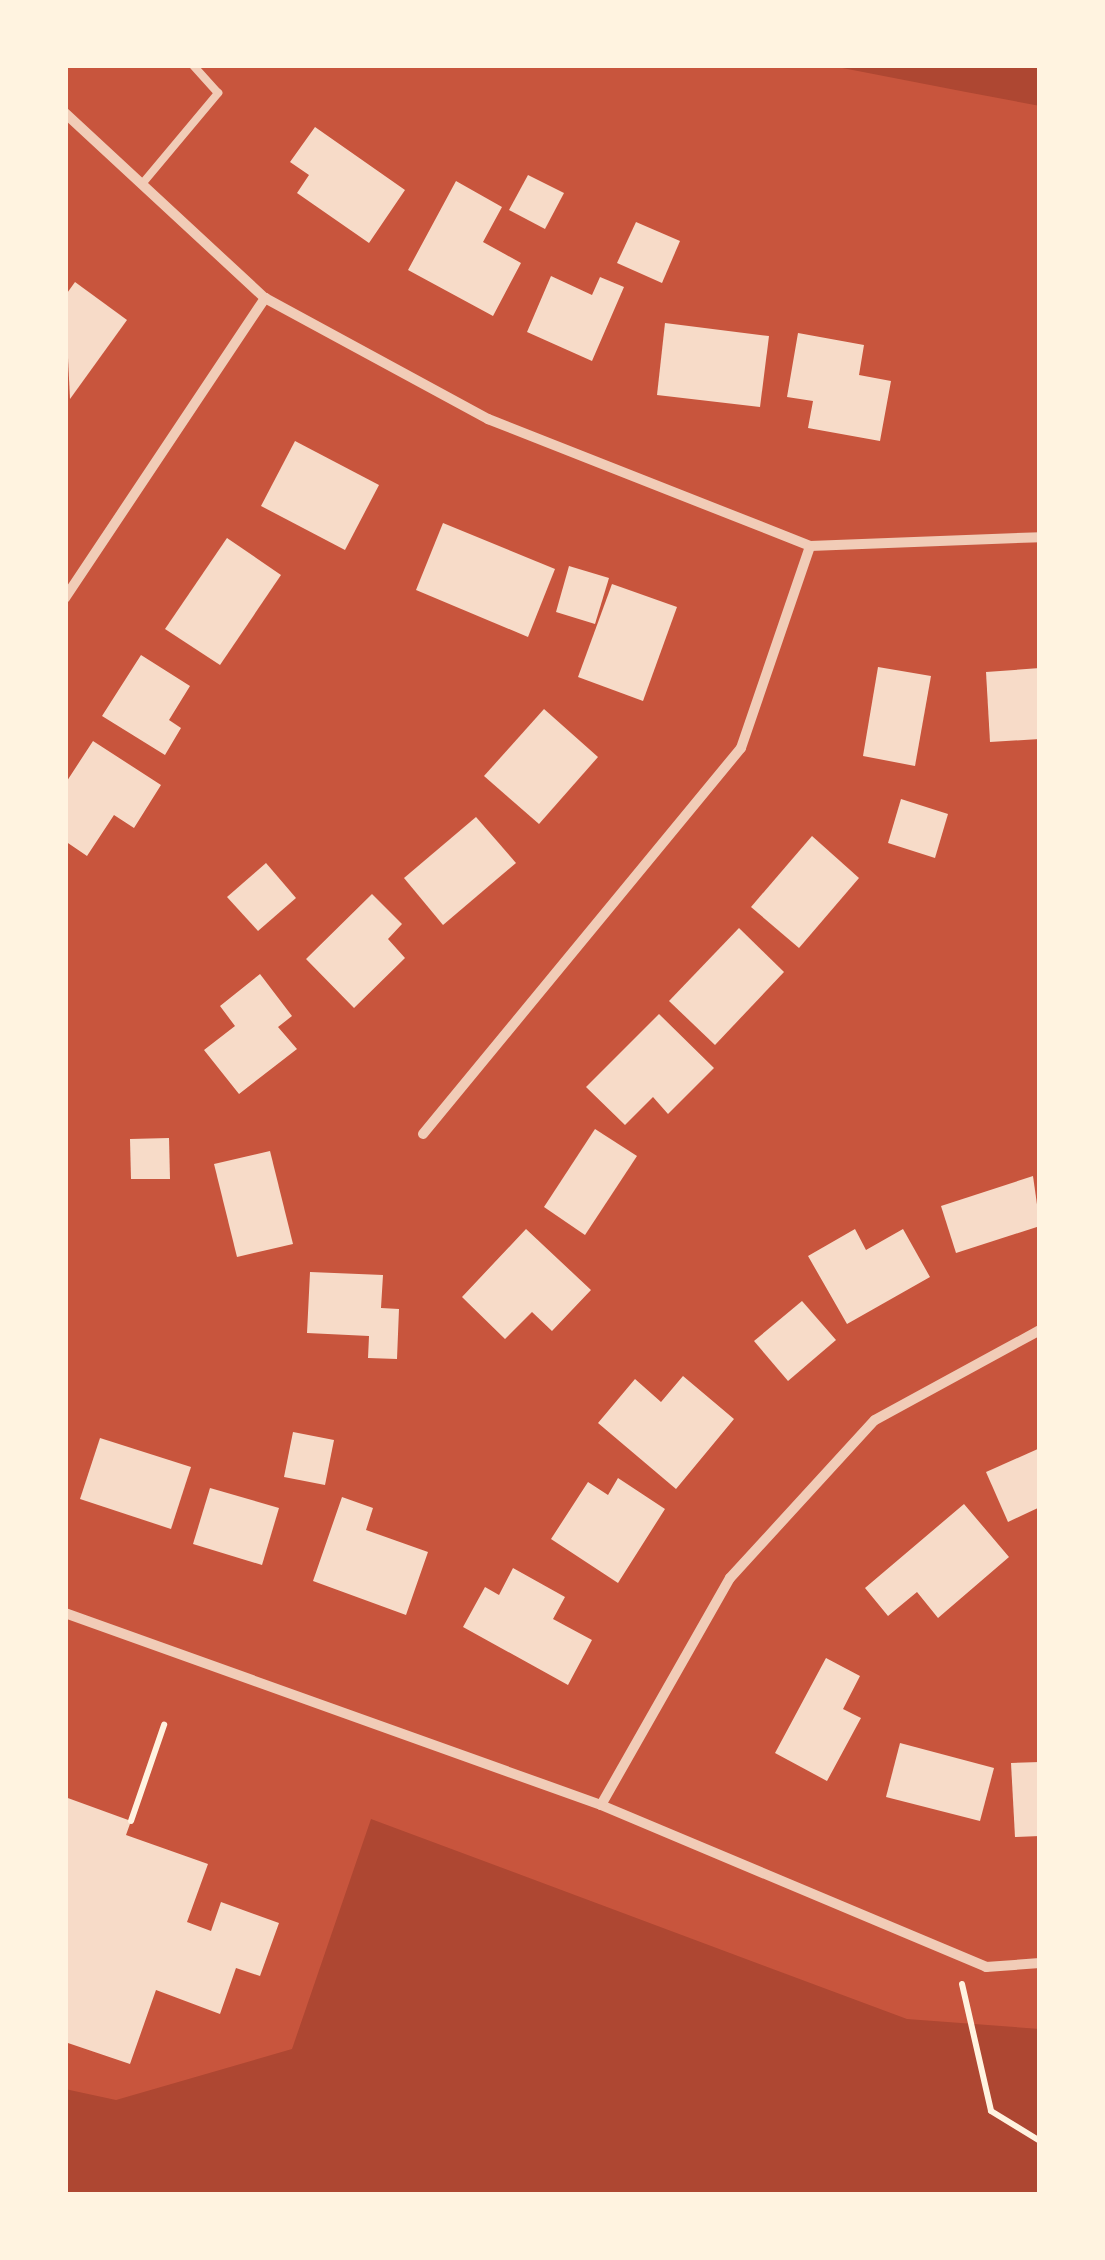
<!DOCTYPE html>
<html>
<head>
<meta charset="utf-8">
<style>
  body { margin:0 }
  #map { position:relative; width:1105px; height:2260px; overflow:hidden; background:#c8553d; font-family:"Archivo Narrow",sans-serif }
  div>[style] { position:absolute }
  .green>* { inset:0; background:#ae4732 }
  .building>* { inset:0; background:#f7dbc8 }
  .path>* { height:6px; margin:-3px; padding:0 3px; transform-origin:3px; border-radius:3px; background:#fff3e0 }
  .service>* { height:8px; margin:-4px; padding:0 4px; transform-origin:4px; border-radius:4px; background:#f1ccb7 }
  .minor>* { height:10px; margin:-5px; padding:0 5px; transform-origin:5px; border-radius:5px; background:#f1ccb7 }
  span { translate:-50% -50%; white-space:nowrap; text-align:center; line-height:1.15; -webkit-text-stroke:9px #fff3e0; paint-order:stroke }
  .frame { position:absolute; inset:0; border:68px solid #fff3e0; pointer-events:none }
</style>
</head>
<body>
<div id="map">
  <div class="green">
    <div style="clip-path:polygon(827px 65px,1040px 65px,1040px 106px,966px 92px)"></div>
    <div style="clip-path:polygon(371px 1819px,907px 2019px,1040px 2029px,1040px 2195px,65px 2195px,65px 2089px,116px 2100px,292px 2049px)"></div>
  </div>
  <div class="building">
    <div style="clip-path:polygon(315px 127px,405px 190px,369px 243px,297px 193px,309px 175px,290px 162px)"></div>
    <div style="clip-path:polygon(528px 175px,564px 193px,545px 229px,509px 210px)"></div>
    <div style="clip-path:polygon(456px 181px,502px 207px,483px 242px,521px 263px,493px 316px,408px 270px)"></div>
    <div style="clip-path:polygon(636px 222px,680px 241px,662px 283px,617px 263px)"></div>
    <div style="clip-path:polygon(551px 276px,592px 295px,600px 277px,624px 287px,592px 361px,527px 332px)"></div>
    <div style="clip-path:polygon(75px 282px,127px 320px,70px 399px,65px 296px)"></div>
    <div style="clip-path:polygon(665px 323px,769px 336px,760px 407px,657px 395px)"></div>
    <div style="clip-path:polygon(798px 333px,864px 345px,859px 375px,891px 381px,880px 441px,808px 428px,813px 401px,787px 397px)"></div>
    <div style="clip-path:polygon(295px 441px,379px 485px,345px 550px,261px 506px)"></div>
    <div style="clip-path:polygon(443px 523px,555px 569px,528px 637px,416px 590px)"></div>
    <div style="clip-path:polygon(227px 538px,281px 575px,220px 665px,165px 629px)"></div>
    <div style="clip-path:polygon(569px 566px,609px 578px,595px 624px,556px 612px)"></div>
    <div style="clip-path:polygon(612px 584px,677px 607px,643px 701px,578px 677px)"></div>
    <div style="clip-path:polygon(141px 655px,190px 686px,169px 720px,181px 728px,165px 755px,102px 716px)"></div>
    <div style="clip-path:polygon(878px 667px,931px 676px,915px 766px,863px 756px)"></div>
    <div style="clip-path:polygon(1040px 668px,1040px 739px,990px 742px,986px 672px)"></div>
    <div style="clip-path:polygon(544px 709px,598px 757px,539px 824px,484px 776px)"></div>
    <div style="clip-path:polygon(93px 741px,161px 785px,134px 828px,114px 815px,87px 856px,65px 841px,65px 784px)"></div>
    <div style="clip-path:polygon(901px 799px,948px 814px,935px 858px,888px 843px)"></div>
    <div style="clip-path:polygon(476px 817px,516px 863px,443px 925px,404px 878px)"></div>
    <div style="clip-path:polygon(812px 836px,859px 878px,799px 948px,751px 907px)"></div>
    <div style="clip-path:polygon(266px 863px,296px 898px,258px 931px,227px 897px)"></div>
    <div style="clip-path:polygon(372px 894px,402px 924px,388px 939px,405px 958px,354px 1008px,306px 959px)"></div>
    <div style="clip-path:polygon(739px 928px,784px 972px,715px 1045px,669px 1001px)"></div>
    <div style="clip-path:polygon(260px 974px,292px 1016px,278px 1027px,297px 1049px,239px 1094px,204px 1050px,235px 1026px,220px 1006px)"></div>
    <div style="clip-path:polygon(659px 1014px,714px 1068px,668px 1114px,653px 1097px,625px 1125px,586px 1087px)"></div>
    <div style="clip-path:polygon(595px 1129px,637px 1156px,585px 1235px,544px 1207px)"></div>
    <div style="clip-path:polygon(169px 1138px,170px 1179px,131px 1179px,130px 1139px)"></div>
    <div style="clip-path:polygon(270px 1151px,293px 1244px,237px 1257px,214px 1164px)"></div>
    <div style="clip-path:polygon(1033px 1176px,1040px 1226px,956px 1253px,941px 1206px)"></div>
    <div style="clip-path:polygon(526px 1229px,591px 1290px,552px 1331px,532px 1312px,505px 1339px,462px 1297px)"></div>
    <div style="clip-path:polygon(855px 1229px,866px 1250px,903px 1229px,930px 1277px,847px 1324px,808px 1256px)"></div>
    <div style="clip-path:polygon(310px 1272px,383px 1275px,381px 1308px,399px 1309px,397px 1359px,368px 1358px,369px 1336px,307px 1333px)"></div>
    <div style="clip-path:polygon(802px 1301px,836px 1340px,788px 1381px,754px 1341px)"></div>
    <div style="clip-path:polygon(683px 1376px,734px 1419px,676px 1489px,598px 1423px,635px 1379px,661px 1402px)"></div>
    <div style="clip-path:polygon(293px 1432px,334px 1440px,325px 1485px,284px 1477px)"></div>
    <div style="clip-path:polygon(100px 1438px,191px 1467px,171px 1529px,80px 1499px)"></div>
    <div style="clip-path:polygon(1040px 1448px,1040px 1507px,1008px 1522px,986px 1472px)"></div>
    <div style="clip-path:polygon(618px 1478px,665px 1509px,618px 1583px,551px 1539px,588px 1482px,608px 1495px)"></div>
    <div style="clip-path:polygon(210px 1488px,279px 1508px,262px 1565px,193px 1544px)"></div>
    <div style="clip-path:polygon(342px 1497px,373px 1508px,366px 1530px,428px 1552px,406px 1615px,313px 1581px)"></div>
    <div style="clip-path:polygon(964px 1504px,1009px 1557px,938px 1618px,917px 1592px,888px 1616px,865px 1588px)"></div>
    <div style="clip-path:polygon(513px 1568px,565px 1597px,553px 1619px,592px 1640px,568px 1685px,463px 1627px,485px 1587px,499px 1595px)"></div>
    <div style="clip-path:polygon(826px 1658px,860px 1676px,843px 1709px,861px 1718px,827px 1781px,775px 1753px)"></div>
    <div style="clip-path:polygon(900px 1743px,994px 1768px,980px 1821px,886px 1797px)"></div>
    <div style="clip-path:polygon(1040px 1762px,1040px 1836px,1015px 1837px,1011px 1763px)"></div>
    <div style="clip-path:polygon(65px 1797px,131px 1821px,126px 1835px,208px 1864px,187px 1922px,211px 1931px,221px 1902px,279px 1923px,260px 1976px,236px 1968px,220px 2014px,156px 1990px,130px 2064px,65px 2042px)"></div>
  </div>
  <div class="path">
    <div style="left:131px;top:1821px;width:102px;rotate:-71deg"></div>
    <div style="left:962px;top:1984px;width:130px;rotate:77.1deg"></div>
    <div style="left:991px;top:2111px;width:57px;rotate:31.5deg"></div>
  </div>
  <div class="service">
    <div style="left:142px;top:184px;width:119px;rotate:-50.1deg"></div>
    <div style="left:218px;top:93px;width:38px;rotate:-132deg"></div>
  </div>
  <div class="minor">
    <div style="left:65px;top:113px;width:272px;rotate:42.8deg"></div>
    <div style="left:265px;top:298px;width:254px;rotate:28.5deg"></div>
    <div style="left:488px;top:419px;width:346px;rotate:21.5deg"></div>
    <div style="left:810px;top:546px;width:230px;rotate:-2.2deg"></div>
    <div style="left:65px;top:598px;width:361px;rotate:-56.3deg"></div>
    <div style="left:423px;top:1134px;width:500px;rotate:-50.52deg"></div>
    <div style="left:741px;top:748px;width:213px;rotate:-71.1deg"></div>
    <div style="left:65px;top:1613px;width:569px;rotate:19.71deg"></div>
    <div style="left:601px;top:1805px;width:418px;rotate:22.8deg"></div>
    <div style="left:986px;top:1967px;width:54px;rotate:-4.2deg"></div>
    <div style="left:601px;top:1805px;width:261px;rotate:-60.4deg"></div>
    <div style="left:730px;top:1578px;width:214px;rotate:-47.5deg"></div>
    <div style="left:875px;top:1420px;width:188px;rotate:-28.6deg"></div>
  </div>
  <div class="frame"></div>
</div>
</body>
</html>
